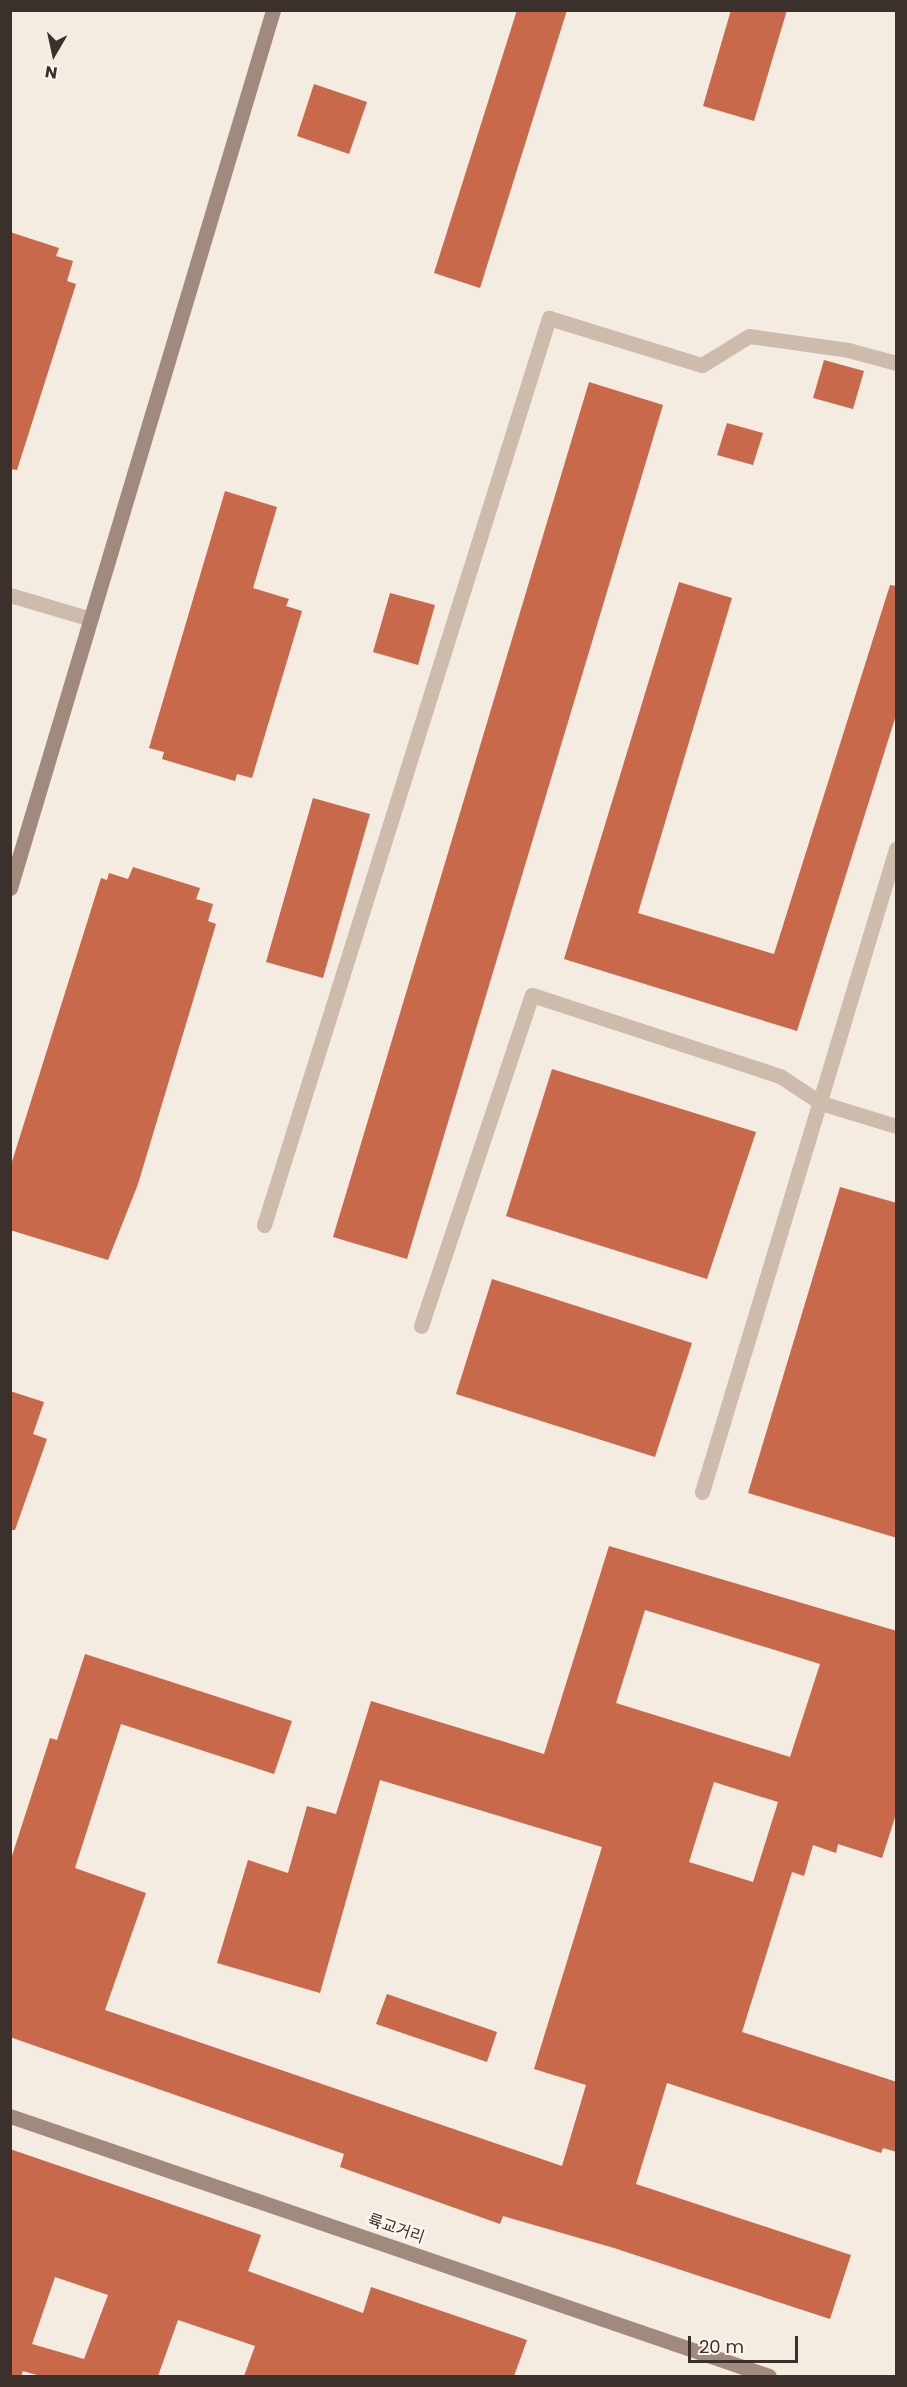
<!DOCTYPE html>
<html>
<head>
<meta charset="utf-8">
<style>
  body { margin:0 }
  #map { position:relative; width:907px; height:2387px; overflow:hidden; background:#f4ebe1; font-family:Poppins,"Noto Sans KR",sans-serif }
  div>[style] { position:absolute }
  .building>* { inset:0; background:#c8694b }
  .lane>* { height:15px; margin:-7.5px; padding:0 7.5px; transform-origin:7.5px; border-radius:7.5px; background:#cdbbac }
  .street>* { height:15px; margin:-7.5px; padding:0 7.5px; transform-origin:7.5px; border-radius:7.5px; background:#cdbbac }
  .secondary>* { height:15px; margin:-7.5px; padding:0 7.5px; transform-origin:7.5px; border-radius:7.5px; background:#a18a7d }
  span { translate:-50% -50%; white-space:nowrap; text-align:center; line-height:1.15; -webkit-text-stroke:5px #fbf5ee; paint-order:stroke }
  .street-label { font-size:16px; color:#3b302b }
  .frame { position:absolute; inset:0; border:12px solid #3b302b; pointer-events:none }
  .north { position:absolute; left:24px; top:24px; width:60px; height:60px; -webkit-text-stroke:4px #fbf5ee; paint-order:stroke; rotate:189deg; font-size:16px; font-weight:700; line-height:24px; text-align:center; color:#3b302b }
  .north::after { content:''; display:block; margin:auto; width:21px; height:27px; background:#3b302b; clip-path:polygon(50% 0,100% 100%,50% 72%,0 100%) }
  .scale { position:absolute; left:688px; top:2336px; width:110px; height:27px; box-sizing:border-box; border:3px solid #3b302b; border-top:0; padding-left:8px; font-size:18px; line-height:21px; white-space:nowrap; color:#3b302b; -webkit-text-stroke:4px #fbf5ee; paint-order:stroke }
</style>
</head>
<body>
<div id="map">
  <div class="building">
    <div style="clip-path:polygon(517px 10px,567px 10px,480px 288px,434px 273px)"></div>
    <div style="clip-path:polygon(731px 10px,787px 10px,754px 121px,703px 106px)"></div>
    <div style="clip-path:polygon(314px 84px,367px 102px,349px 154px,297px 136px)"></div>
    <div style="clip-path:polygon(10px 232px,59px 248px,56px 256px,73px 261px,67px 281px,76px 284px,17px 470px,10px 469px)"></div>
    <div style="clip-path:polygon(824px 360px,864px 371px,853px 409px,813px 398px)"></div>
    <div style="clip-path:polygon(589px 382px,663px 405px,407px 1259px,333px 1237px)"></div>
    <div style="clip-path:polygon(727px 423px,763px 433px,753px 465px,717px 455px)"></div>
    <div style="clip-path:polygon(225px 491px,277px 507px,253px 588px,289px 599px,286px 606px,302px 611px,252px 778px,237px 774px,235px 781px,162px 759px,164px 752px,149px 748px)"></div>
    <div style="clip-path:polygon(679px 582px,732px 598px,638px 913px,774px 954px,890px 585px,897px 586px,897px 712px,797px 1031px,564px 959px)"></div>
    <div style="clip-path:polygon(390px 593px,435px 605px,418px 665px,373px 652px)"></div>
    <div style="clip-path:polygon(313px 798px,370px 814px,323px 978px,266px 962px)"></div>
    <div style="clip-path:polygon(133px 867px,200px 888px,196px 899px,213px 904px,208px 921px,216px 924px,138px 1184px,108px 1260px,10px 1230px,10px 1168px,101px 878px,107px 880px,109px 873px,128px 879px)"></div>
    <div style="clip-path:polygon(552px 1069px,756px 1132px,707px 1279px,506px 1216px)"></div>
    <div style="clip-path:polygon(840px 1187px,897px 1203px,897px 1538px,748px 1493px)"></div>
    <div style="clip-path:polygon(492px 1279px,692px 1343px,655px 1457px,456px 1394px)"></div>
    <div style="clip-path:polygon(10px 1391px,44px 1402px,33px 1434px,47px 1439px,15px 1530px,10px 1530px)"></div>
    <div style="clip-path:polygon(evenodd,609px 1546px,897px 1631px,897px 1811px,882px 1858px,838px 1844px,836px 1853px,813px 1845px,804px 1876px,792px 1872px,742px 2032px,897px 2082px,897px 2152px,883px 2148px,881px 2153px,667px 2083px,636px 2184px,851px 2255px,830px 2319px,614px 2248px,503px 2216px,500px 2224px,340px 2167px,344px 2154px,10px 2037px,10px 1862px,50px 1738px,57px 1740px,85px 1654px,292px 1721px,274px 1774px,121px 1724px,75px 1868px,146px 1893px,105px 2010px,562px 2166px,586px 2085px,534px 2069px,602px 1847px,380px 1780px,320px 1993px,217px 1963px,248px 1860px,288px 1873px,307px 1806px,336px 1814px,371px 1701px,544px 1754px,609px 1546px,645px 1610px,820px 1664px,790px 1757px,616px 1703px,645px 1610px,609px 1546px,714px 1782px,778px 1802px,753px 1882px,689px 1862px,714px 1782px)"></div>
    <div style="clip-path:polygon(387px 1994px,497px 2032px,487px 2062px,376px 2024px)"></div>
    <div style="clip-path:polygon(evenodd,10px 2149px,261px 2235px,248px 2271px,363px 2313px,371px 2287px,527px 2340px,514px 2376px,244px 2376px,255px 2346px,178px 2320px,158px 2376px,40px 2376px,23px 2371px,21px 2376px,10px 2376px,10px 2149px,55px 2277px,108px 2295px,84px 2359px,32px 2344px,55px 2277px)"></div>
  </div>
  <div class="lane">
    <div style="left:264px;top:1225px;width:951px;rotate:-72.56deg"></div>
    <div style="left:549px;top:318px;width:160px;rotate:17.1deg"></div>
    <div style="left:702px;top:365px;width:55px;rotate:-31.7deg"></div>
    <div style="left:749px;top:336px;width:100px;rotate:8deg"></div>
    <div style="left:848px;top:350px;width:50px;rotate:15.2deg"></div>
    <div style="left:421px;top:1326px;width:349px;rotate:-71.5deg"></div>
    <div style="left:532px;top:995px;width:261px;rotate:18.1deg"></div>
    <div style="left:780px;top:1076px;width:49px;rotate:33.4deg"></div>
    <div style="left:821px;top:1103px;width:78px;rotate:17deg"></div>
    <div style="left:702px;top:1492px;width:672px;rotate:-73.21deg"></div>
  </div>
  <div class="street">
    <div style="left:10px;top:595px;width:84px;rotate:16.5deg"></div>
  </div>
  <div class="secondary">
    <div style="left:10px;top:888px;width:917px;rotate:-73.32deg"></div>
    <div style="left:10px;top:2116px;width:802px;rotate:18.91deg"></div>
  </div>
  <div class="street-label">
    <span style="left:396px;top:2229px;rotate:19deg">륙교거리</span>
  </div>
  <div class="frame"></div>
  <div class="north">N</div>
  <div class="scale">20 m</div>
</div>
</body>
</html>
